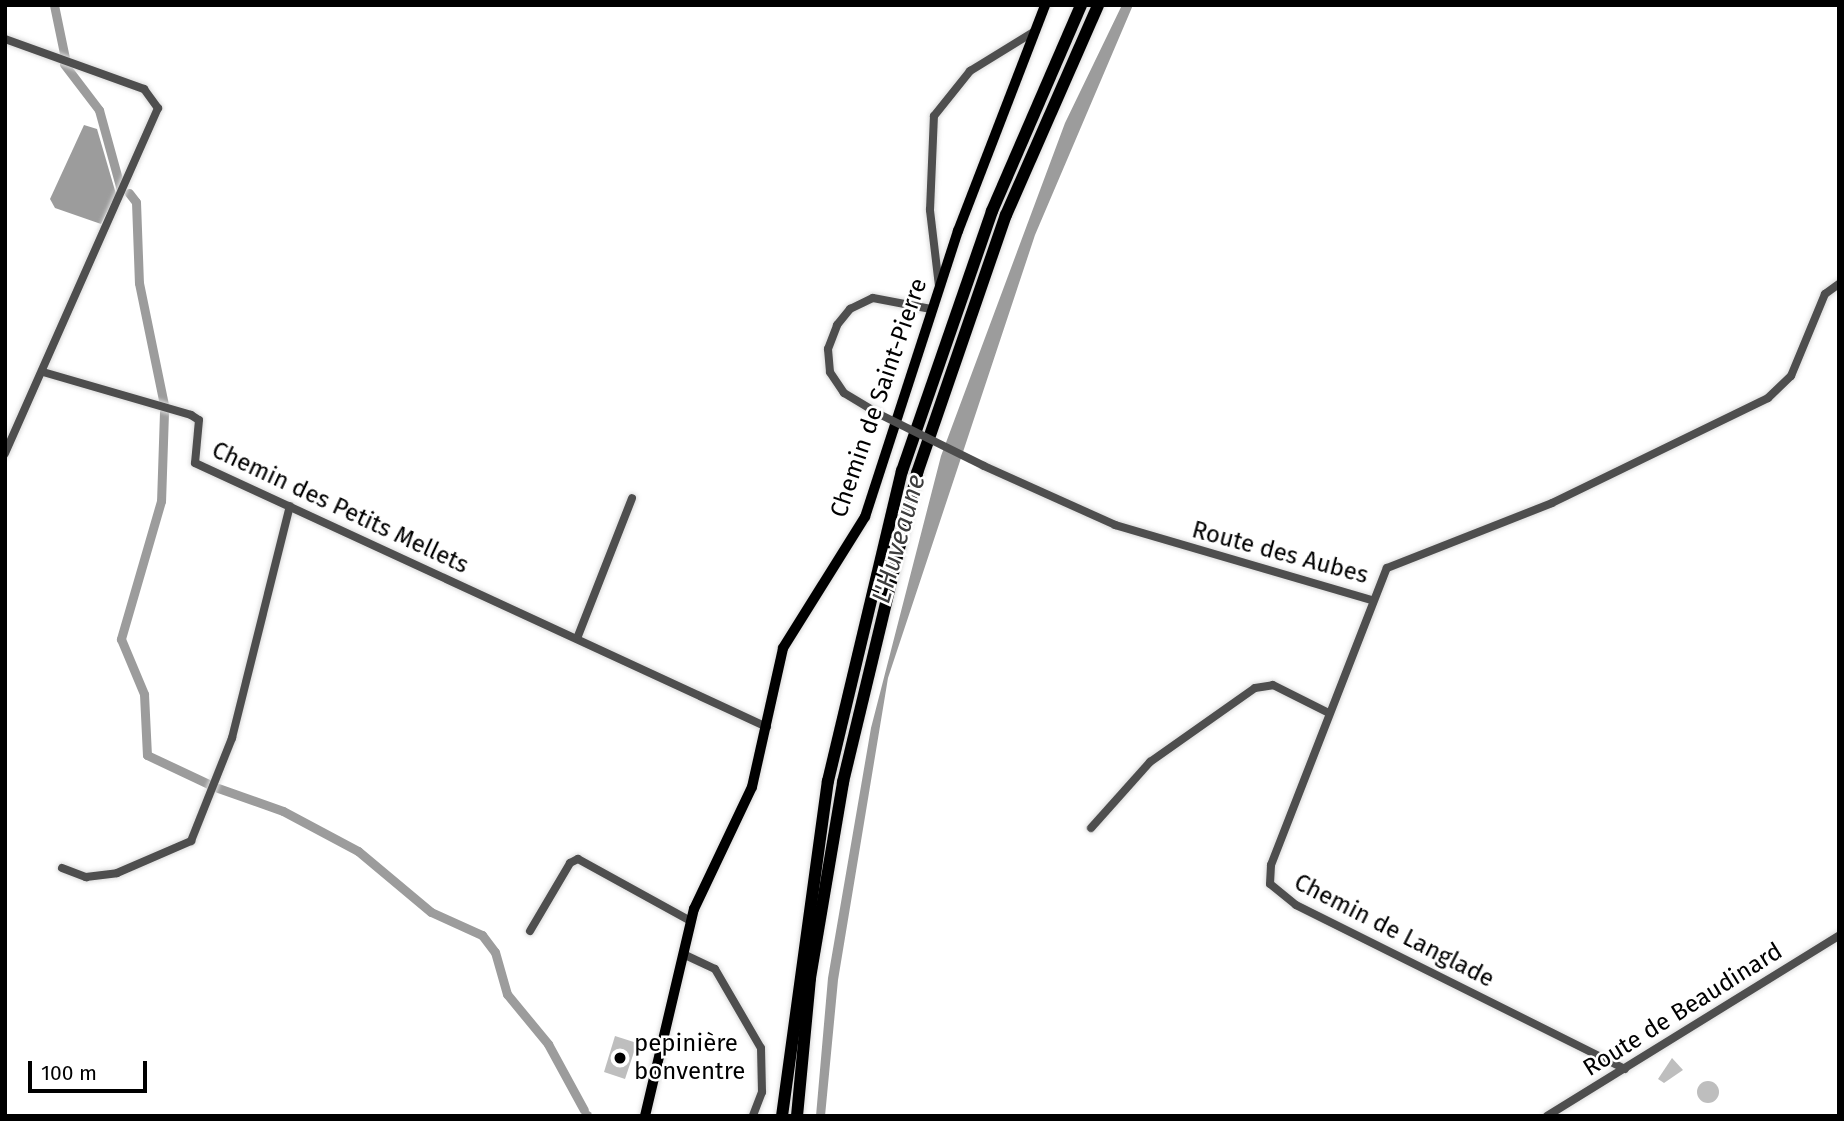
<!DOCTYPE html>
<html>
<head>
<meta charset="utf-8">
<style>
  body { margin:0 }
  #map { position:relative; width:1844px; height:1121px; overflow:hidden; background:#fff; font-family:"Fira Sans",sans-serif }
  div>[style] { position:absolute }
  .water>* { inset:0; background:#9c9c9c }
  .canal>* { height:9px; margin:-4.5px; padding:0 4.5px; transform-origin:4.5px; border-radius:4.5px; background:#9c9c9c }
  .building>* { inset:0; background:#bebebe }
  .round { border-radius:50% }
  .roads { filter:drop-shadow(0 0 2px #dbdbdb) drop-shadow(0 0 2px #dbdbdb) }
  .minor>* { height:8px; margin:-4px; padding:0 4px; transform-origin:4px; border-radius:4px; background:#4e4e4e }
  .major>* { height:10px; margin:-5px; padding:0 5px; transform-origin:5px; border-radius:5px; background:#000 }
  .highway>* { height:12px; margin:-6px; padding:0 6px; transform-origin:6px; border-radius:6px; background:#000 }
  .minor-bridge>* { height:8px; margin:-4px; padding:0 4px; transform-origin:4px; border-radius:4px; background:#4e4e4e }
  .dots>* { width:19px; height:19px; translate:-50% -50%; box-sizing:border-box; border:4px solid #fff; border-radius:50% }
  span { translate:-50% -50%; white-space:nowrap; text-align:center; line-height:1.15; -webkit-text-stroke:5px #fff; paint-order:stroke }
  .street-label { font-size:24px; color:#000 }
  .poi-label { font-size:24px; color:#000 }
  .left { translate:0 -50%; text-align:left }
  .water-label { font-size:26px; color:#3d3d3d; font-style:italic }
  .frame { position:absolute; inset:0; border:7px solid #000; pointer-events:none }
  .scale { position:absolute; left:28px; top:1061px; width:119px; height:32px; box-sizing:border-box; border:4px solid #000; border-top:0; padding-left:9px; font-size:21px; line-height:24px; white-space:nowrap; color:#000; -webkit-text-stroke:5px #fff; paint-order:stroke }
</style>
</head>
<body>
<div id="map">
  <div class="water">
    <div style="clip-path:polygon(1122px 5px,1133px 5px,1035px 235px,888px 678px,838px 980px,825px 1116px,816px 1116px,828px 978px,871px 728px,941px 456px,1065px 123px)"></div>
    <div style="clip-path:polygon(84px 125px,97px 129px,116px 194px,101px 224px,55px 208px,50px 199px)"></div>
  </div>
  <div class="canal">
    <div style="left:54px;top:5px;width:54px;rotate:78.3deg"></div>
    <div style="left:64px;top:64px;width:58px;rotate:52.7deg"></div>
    <div style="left:99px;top:110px;width:83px;rotate:74.6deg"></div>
    <div style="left:129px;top:193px;width:11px;rotate:52deg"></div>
    <div style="left:136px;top:202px;width:81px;rotate:87.9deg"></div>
    <div style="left:139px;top:283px;width:125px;rotate:78.4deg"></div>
    <div style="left:164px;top:412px;width:89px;rotate:91.9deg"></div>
    <div style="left:161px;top:501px;width:144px;rotate:106.2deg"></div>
    <div style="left:121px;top:639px;width:60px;rotate:67.3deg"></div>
    <div style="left:144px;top:694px;width:61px;rotate:87.2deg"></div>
    <div style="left:147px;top:755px;width:73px;rotate:25.2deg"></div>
    <div style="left:218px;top:788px;width:69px;rotate:19.5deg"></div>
    <div style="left:283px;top:811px;width:85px;rotate:28.1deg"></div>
    <div style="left:358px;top:851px;width:95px;rotate:39.9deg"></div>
    <div style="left:431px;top:912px;width:56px;rotate:24.3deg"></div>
    <div style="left:482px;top:935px;width:21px;rotate:53deg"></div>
    <div style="left:495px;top:952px;width:44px;rotate:74.1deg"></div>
    <div style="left:507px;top:994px;width:65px;rotate:50.6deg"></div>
    <div style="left:548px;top:1044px;width:75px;rotate:61.4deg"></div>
    <div style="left:587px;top:1115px;width:1px;rotate:90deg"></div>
  </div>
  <div class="building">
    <div style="clip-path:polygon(615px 1036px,637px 1043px,625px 1079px,604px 1072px)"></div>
    <div style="clip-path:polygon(1672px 1058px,1683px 1070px,1664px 1083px,1658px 1079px)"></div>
    <div class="round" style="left:1697px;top:1081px;width:22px;height:22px"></div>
  </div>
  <div class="roads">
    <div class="minor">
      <div style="left:5px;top:39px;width:148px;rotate:19.8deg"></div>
      <div style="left:144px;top:89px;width:24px;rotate:54deg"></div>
      <div style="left:158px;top:108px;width:378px;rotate:113.9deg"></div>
      <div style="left:939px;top:286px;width:77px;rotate:-96.8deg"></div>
      <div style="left:930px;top:210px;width:94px;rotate:-87.6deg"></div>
      <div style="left:934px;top:116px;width:58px;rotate:-51.3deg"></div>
      <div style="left:970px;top:71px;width:76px;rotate:-31.6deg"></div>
      <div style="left:43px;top:372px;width:154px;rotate:16.2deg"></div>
      <div style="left:191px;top:415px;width:9px;rotate:32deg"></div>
      <div style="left:199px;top:420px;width:43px;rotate:95.3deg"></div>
      <div style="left:195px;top:463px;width:630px;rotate:24.78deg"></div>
      <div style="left:879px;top:414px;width:41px;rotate:-149deg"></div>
      <div style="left:844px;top:393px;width:25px;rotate:-124deg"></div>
      <div style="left:830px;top:372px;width:23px;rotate:-95deg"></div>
      <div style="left:828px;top:349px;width:26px;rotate:-69deg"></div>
      <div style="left:837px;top:325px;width:21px;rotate:-51deg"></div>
      <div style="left:850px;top:309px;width:25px;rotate:-26deg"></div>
      <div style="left:873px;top:298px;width:59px;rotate:10.7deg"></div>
      <div style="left:984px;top:466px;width:144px;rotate:24.2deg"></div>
      <div style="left:1115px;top:525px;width:268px;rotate:16.3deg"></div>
      <div style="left:578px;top:636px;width:148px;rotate:-68.6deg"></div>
      <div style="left:1091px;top:828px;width:89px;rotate:-48.2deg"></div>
      <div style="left:1150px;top:762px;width:128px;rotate:-35.2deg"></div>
      <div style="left:1255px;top:688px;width:18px;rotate:-9deg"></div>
      <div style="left:1273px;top:685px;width:63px;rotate:26.6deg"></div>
      <div style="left:62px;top:868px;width:26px;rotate:21deg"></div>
      <div style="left:86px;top:877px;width:31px;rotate:-7deg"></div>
      <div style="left:117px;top:873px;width:81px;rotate:-23.4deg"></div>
      <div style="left:191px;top:841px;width:111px;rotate:-68.3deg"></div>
      <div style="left:232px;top:738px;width:239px;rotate:-76deg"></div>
      <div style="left:530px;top:931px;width:79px;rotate:-59.5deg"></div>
      <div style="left:570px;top:863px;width:9px;rotate:-27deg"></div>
      <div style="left:578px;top:859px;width:129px;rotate:28.8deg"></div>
      <div style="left:683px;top:954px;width:35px;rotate:25deg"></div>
      <div style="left:715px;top:969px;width:91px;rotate:59.8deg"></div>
      <div style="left:761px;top:1048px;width:44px;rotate:88.7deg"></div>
      <div style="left:762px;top:1092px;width:26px;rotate:111deg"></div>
      <div style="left:1625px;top:1069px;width:368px;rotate:-153.5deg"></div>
      <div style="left:1296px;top:905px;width:33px;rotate:-141deg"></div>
      <div style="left:1270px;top:884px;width:19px;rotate:-87deg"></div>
      <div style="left:1271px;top:865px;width:319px;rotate:-68.7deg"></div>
      <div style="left:1387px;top:568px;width:177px;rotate:-21.5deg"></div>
      <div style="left:1552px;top:503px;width:240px;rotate:-25.9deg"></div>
      <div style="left:1768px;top:398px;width:32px;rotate:-44deg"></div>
      <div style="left:1791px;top:376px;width:89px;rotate:-67.5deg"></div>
      <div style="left:1825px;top:294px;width:17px;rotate:-36deg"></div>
      <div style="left:1547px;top:1116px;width:343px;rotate:-31.7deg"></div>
    </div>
    <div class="major">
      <div style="left:645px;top:1116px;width:213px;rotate:-76.7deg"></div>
      <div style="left:694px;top:909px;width:135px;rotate:-64.6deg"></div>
      <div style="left:752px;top:787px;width:142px;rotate:-77.4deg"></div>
      <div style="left:783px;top:648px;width:155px;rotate:-58deg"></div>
      <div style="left:865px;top:517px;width:301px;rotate:-72deg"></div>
      <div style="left:958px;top:231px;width:242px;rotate:-68.9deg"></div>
    </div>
    <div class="highway">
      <div style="left:782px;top:1116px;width:338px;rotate:-82.2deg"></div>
      <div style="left:828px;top:781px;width:319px;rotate:-76.6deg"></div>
      <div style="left:902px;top:471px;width:275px;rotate:-70.9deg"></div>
      <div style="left:992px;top:211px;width:224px;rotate:-66.6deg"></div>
      <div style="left:797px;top:1116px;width:139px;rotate:-84.6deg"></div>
      <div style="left:810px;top:978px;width:199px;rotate:-80.4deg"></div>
      <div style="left:843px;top:782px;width:318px;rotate:-76.5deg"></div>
      <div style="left:917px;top:473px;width:273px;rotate:-71deg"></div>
      <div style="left:1006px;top:215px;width:229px;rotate:-66.3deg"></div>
    </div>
  </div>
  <div class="minor-bridge">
    <div style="left:879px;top:414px;width:117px;rotate:26.3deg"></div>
  </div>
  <div class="dots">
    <div style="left:620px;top:1058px;background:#000"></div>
  </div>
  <div class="street-label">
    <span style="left:879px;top:398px;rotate:-71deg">Chemin de Saint-Pierre</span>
    <span style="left:340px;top:508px;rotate:25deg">Chemin des Petits Mellets</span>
    <span style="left:1280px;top:553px;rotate:15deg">Route des Aubes</span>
    <span style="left:1394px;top:931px;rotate:27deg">Chemin de Langlade</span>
    <span style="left:1683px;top:1010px;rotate:-32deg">Route de Beaudinard</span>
  </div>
  <div class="poi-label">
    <span class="left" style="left:634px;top:1058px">pepinière<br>bonventre</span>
  </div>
  <div class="water-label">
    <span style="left:899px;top:539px;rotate:-74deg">L'Huveaune</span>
  </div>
  <div class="frame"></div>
  <div class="scale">100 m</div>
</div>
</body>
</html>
